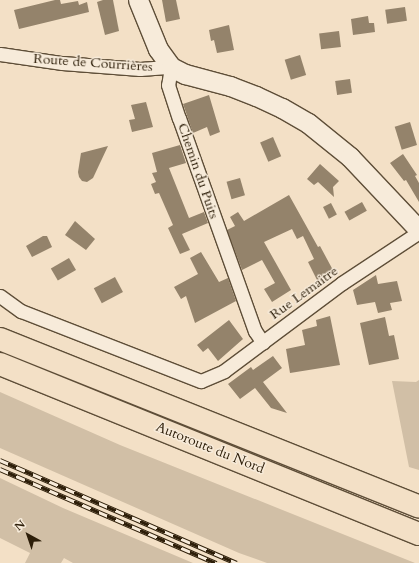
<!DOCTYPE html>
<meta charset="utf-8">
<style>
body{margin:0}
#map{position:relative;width:419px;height:563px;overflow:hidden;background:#f3e0c6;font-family:Cardo,serif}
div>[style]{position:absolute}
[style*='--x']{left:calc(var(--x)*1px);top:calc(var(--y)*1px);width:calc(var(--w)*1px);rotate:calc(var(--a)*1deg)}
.green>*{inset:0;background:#d1bfa6}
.building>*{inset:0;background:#94836b;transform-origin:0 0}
.roads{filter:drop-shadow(1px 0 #5e4e38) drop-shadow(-1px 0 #5e4e38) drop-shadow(0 1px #5e4e38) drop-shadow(0 -1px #5e4e38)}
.street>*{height:13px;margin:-6.5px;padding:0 6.5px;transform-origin:6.5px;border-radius:6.5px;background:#f7ebda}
.secondary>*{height:19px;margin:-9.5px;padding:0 9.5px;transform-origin:9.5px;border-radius:9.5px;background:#f7ebda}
.highway>*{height:22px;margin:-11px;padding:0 11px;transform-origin:11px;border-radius:11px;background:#f3e0c6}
.rail>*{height:4.5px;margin-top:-2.25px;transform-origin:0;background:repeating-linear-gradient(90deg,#f7ebda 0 9px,#2d1e09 0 18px);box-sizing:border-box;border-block:1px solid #2d1e09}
span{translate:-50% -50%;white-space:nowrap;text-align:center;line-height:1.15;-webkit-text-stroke:3px #f7ebda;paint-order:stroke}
.street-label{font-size:14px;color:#2d1e09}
.north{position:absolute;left:8px;top:515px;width:40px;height:40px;-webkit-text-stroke:3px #f7ebda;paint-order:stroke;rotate:320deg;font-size:11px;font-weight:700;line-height:16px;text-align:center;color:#2d1e09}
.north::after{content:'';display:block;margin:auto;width:14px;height:18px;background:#2d1e09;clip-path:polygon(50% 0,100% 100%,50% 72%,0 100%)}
</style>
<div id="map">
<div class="green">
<div style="clip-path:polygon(419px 380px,419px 470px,409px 467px,392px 381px,416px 382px)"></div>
<div style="clip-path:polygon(0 392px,120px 445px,415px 563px,267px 563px,239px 553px,0 448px)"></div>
<div style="clip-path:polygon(0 478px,63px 508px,193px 563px,73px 563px,64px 558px,61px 563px,25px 563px,30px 553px,0 538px)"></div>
</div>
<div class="building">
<div style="clip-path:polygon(55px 0,60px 0,61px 4px,78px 1px,79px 5px,87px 2px,89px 12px,19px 29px,14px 10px)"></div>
<div style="clip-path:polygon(103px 0,113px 0,119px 31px,105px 35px,97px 2px)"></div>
<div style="clip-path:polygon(162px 0,176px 0,180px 19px,166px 22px)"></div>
<div style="left:405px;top:7px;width:14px;height:20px;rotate:82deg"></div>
<div style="clip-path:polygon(368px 16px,369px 23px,374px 23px,375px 32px,353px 35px,351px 19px)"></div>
<div style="clip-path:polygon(229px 25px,234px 50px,217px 53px,214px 40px,211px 41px,209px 30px)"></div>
<div style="left:339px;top:31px;width:16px;height:20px;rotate:83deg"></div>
<div style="left:300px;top:55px;width:21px;height:16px;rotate:73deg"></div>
<div style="left:350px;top:79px;width:14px;height:15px;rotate:82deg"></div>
<div style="clip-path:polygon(209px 95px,220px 132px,210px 136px,207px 127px,193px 133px,183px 104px)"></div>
<div style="clip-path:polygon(146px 102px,153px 127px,132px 132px,129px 120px,135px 119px,131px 105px)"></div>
<div style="left:410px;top:122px;width:24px;height:16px;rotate:73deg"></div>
<div style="left:273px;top:137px;width:21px;height:14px;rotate:67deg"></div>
<div style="clip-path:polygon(180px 145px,186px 163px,169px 168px,189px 218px,204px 212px,208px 223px,182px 234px,190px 250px,180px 254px,168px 228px,173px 225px,159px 193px,155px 194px,151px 184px,156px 182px,152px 173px,157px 172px,152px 153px)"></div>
<div style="clip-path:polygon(108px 146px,93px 178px,87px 182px,82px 181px,79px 177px,78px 172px,81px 153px)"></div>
<div style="clip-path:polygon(403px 154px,417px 175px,415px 176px,419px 183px,419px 202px,406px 180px,404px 181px,390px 163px)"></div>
<div style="clip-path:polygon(320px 164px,339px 181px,333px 187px,334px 197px,318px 182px,314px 185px,307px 179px)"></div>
<div style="left:240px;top:178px;width:18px;height:14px;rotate:74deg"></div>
<div style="clip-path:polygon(289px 195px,318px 247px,320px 246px,334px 272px,318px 282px,308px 262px,314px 259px,303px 236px,297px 239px,292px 229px,264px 242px,291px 290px,272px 302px,264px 289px,275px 283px,262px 260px,242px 270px,227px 230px,235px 226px,230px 217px,238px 212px,244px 221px)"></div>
<div style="left:362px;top:202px;width:10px;height:20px;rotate:61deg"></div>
<div style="left:331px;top:203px;width:13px;height:9px;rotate:63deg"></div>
<div style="clip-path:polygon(75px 221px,95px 239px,86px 250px,65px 235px)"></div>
<div style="clip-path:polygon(43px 236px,47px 236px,52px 247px,32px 257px,26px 246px)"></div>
<div style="clip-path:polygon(201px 252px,219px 282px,228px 278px,236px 301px,195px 323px,186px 296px,181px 299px,174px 287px,198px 274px,190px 258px)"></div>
<div style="left:69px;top:258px;width:14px;height:21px;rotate:60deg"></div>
<div style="clip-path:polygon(376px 275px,378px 284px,397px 281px,402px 301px,390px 303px,392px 310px,378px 313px,375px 302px,357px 305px,353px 290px)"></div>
<div style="left:115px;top:277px;width:17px;height:24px;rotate:62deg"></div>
<div style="clip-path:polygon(330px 316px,340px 365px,290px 373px,286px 349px,305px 345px,302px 330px,317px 326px,316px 320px)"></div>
<div style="clip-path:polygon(385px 317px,389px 336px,394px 335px,399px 359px,369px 365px,360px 323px)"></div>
<div style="clip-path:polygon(229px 320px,243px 339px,218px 361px,208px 348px,203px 352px,197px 345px)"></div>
<div style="clip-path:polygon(273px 356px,282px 368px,263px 382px,287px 413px,271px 408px,255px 388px,240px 399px,228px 384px,251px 367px,253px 370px)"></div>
</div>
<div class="roads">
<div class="street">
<div style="--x:0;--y:54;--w:63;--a:8.3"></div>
<div style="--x:62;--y:63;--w:78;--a:4.4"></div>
<div style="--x:140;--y:69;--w:31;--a:-4"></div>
<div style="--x:171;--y:67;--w:18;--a:99"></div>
<div style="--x:168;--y:85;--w:35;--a:72"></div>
<div style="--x:179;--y:118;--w:226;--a:70.4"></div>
<div style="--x:255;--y:331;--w:14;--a:56"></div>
<div style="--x:0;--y:296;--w:26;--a:36"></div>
<div style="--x:21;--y:311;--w:193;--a:21.3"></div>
<div style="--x:201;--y:381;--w:25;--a:-23"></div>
<div style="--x:224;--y:371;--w:147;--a:-36.7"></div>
<div style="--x:342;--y:283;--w:92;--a:-33.5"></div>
</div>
<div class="secondary">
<div style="--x:138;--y:0;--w:53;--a:67.8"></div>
<div style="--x:158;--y:49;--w:22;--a:54"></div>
<div style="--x:171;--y:67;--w:16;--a:27"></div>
<div style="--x:185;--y:74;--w:47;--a:14.9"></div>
<div style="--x:230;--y:86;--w:28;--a:21"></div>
<div style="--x:256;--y:96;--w:29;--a:25"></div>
<div style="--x:282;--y:108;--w:30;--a:30"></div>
<div style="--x:308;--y:123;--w:54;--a:39"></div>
<div style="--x:350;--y:157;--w:100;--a:46.6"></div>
</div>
<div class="highway">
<div style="--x:0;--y:339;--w:451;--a:21.8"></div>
<div style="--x:0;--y:364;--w:452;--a:22.1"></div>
</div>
</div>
<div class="rail">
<div style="--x:0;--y:460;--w:258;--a:23.5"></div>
<div style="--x:0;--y:469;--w:236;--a:23.5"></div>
</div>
<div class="street-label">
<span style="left:93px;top:63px;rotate:4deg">Route de Courrières</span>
<span style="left:198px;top:171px;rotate:71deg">Chemin du Puits</span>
<span style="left:304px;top:293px;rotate:-36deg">Rue Lemaitre</span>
<span style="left:210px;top:448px;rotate:22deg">Autoroute du Nord</span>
</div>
<div class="north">N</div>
</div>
